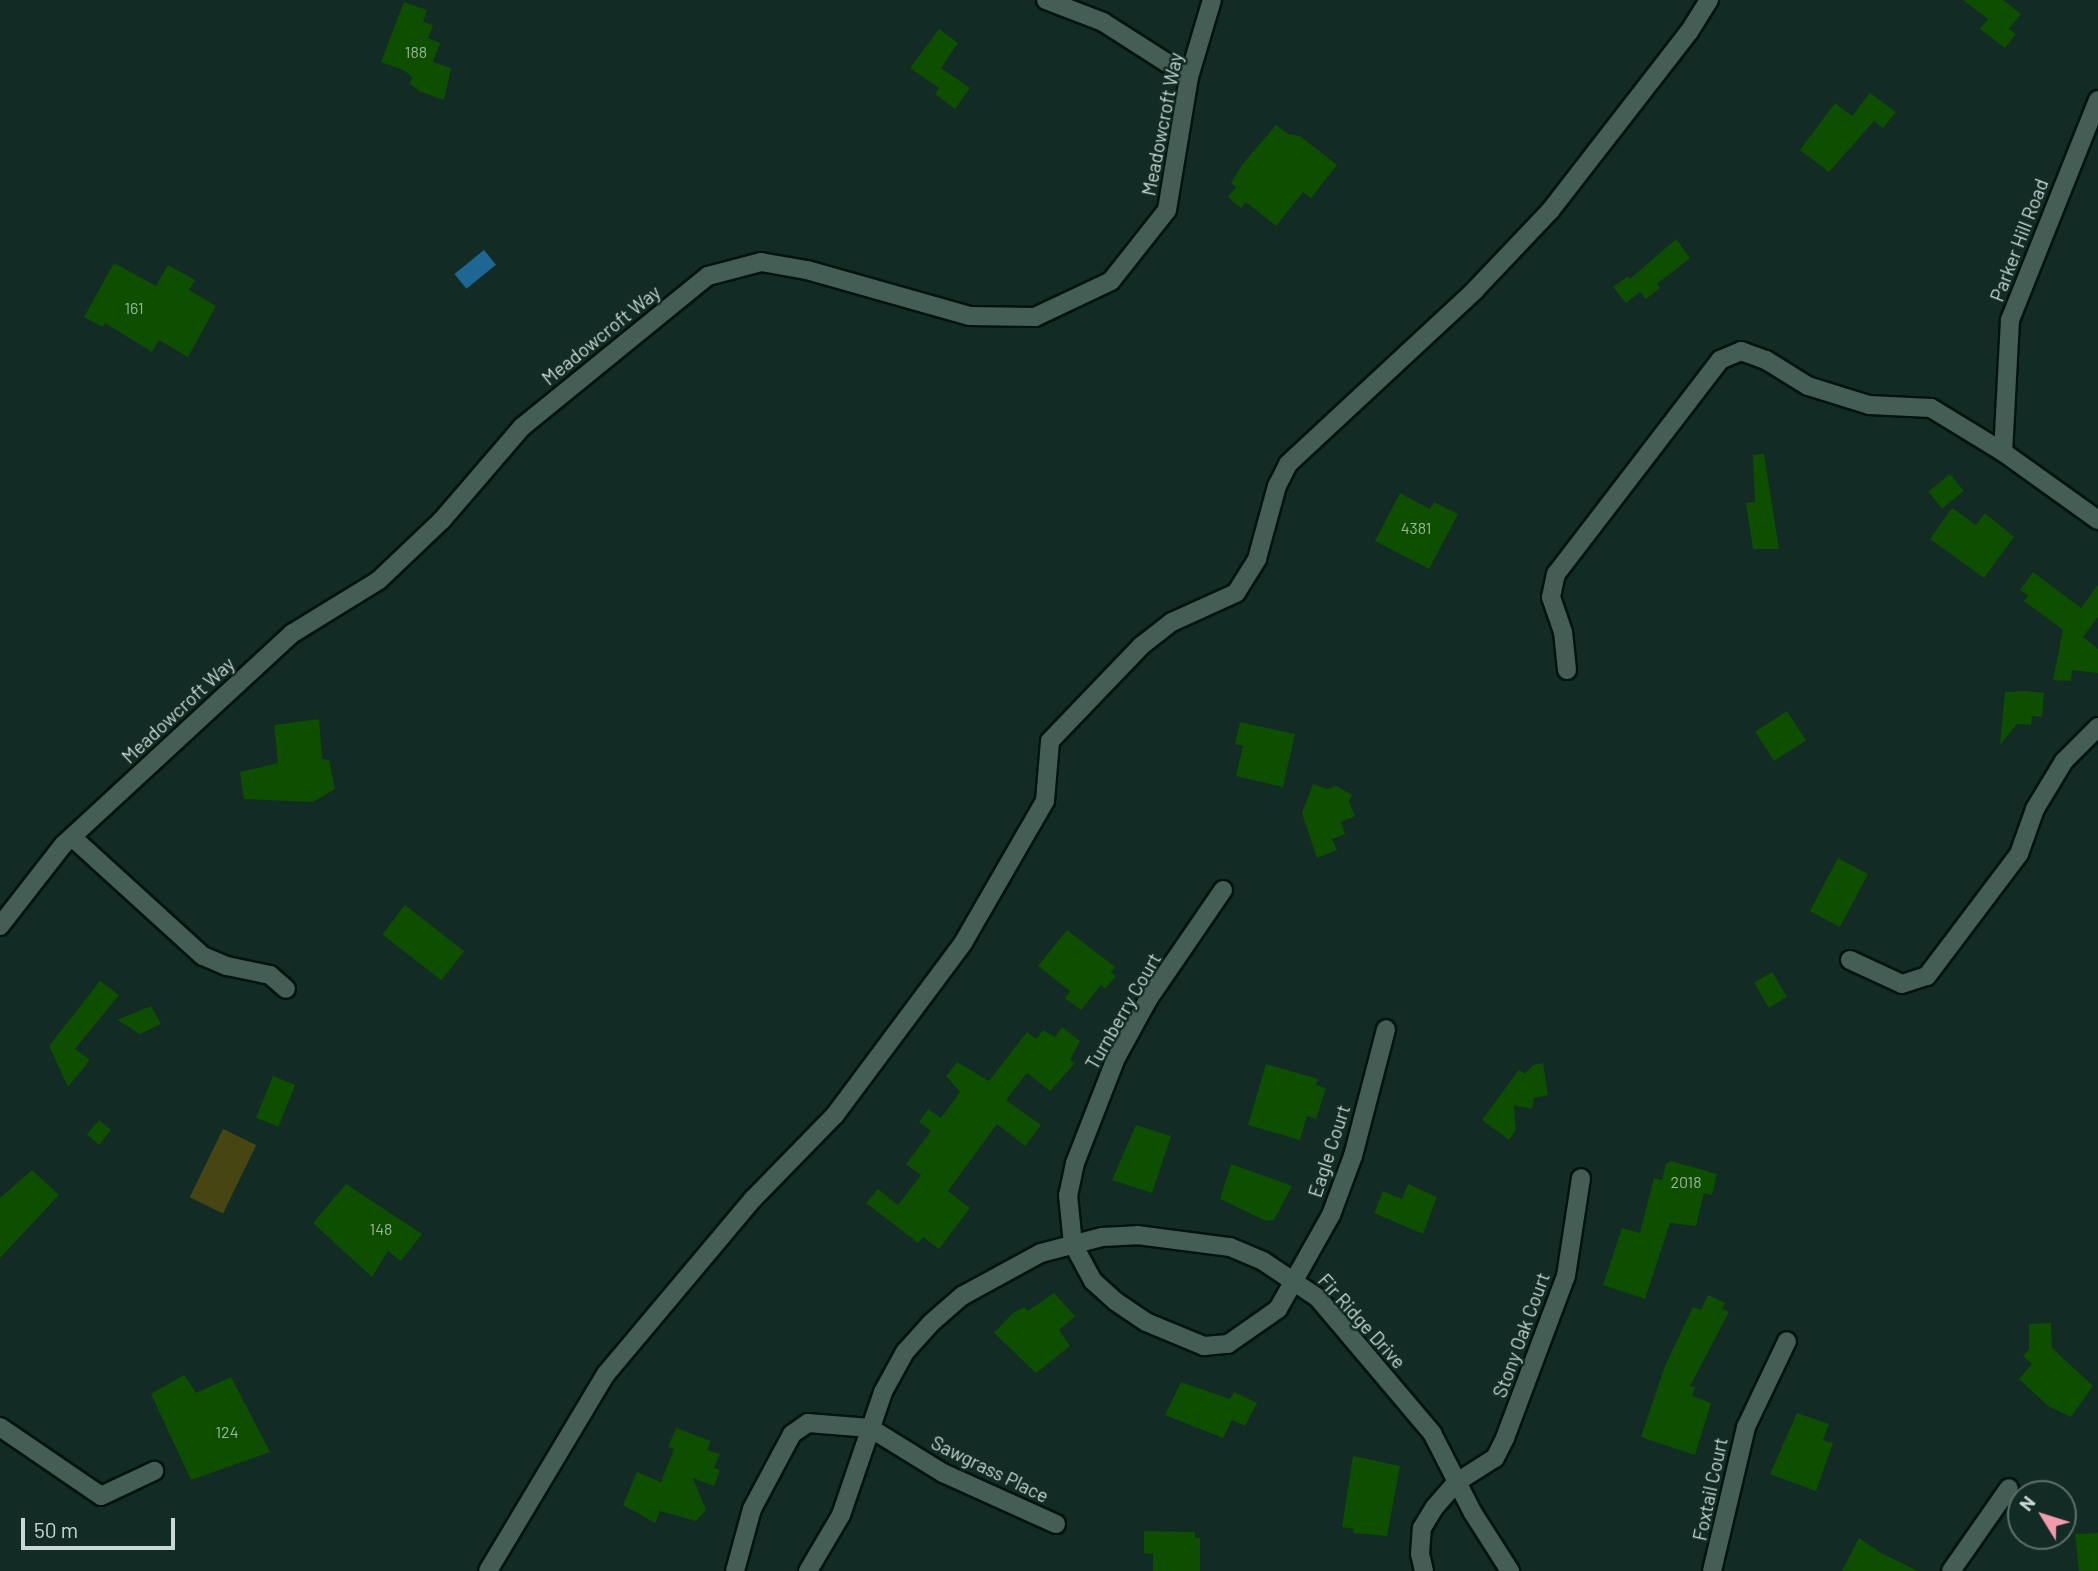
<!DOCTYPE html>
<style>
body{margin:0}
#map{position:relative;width:2098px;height:1571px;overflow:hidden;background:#122b24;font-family:Barlow,sans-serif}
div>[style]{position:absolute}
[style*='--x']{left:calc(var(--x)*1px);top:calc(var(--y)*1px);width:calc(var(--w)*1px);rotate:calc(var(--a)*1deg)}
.green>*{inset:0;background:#474512;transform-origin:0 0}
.water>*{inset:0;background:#1f6793;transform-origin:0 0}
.building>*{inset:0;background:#0e4e00;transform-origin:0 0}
.roads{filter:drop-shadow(2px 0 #00130d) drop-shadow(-2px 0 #00130d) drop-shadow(0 2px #00130d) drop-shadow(0 -2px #00130d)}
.minor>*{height:18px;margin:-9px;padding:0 9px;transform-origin:9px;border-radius:9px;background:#445d55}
span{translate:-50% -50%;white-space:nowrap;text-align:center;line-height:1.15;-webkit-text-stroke:5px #122b24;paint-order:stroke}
.number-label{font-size:16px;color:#9ab69e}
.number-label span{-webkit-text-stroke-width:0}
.street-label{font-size:19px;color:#c9d8d3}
.north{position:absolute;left:2007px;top:1480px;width:70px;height:70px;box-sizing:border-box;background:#122b24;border:2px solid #5b706a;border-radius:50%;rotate:308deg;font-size:19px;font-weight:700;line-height:28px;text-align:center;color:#c9d8d3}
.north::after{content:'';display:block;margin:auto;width:24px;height:32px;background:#f39aab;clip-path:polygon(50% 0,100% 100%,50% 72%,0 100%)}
.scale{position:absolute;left:21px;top:1518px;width:154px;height:32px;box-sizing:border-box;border:4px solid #c9d8d3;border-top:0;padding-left:9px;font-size:21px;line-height:24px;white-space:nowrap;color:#c9d8d3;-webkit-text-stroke:5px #122b24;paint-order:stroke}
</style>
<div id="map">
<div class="green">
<div style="left:223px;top:1129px;width:37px;height:76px;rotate:26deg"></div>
</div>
<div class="water">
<div style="left:484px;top:250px;width:19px;height:38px;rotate:51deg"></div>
</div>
<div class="building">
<div style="clip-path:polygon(1963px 0,2003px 0,2021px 14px,2009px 29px,2016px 34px,2005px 48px,1980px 29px,1988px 19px)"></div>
<div style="clip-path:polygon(404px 2px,427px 10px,423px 22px,433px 25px,428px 38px,440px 43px,433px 62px,451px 68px,444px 100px,419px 91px,410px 84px,412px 77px,405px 71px,381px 62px)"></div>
<div style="clip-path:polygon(939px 29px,958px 43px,941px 68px,970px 88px,955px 109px,935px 94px,939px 88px,910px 68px)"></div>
<div style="clip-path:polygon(1870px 93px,1896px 112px,1883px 128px,1874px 121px,1829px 172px,1800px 150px,1835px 103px,1852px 116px)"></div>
<div style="clip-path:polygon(1276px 125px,1288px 134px,1300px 136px,1337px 165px,1311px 198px,1303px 192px,1276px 226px,1246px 202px,1241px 208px,1228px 197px,1236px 187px,1231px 183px,1241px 166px)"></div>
<div style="clip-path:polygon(1676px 239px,1690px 258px,1657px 284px,1660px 288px,1646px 299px,1640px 292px,1626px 303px,1613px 287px,1628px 276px,1630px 279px)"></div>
<div style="clip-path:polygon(114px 263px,156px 286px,168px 265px,195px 280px,189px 290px,216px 306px,188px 357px,159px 340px,152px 352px,105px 323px,103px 327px,84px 317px)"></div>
<div style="clip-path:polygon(1764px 454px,1779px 549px,1753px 549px,1746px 503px,1755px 502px,1753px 455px)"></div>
<div style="left:1950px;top:474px;width:22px;height:28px;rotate:51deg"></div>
<div style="clip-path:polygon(1400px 493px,1430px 509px,1434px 502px,1458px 514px,1429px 569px,1375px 541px)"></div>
<div style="clip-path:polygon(1952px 508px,1976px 525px,1985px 513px,2014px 537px,1984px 578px,1930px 539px)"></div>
<div style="clip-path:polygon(2033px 572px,2081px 608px,2098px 585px,2098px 617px,2083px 637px,2098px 649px,2098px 673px,2072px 670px,2071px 681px,2053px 680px,2063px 630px,2024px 601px,2028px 596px,2020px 590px)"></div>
<div style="clip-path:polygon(2026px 691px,2044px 693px,2042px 717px,2032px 716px,2031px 725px,2017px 724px,2000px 745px,2005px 692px)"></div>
<div style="left:1787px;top:711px;width:35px;height:38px;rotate:57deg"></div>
<div style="clip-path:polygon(319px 719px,322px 759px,329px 760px,335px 789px,313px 802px,244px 799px,240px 772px,278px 763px,274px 725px)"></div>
<div style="clip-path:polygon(1240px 722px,1295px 734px,1283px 787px,1236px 776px,1243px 746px,1235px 744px)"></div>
<div style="clip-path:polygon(1313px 784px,1327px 789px,1336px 786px,1352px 795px,1349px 801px,1355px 816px,1341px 822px,1345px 834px,1332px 839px,1337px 850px,1317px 858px,1302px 813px)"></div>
<div style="left:1838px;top:858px;width:34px;height:60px;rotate:28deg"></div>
<div style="left:405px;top:905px;width:75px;height:37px;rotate:38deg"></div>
<div style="clip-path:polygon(1067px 930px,1115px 967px,1111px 972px,1116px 976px,1105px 989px,1101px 985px,1081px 1010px,1065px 998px,1070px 991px,1038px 966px)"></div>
<div style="left:1772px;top:972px;width:29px;height:21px;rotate:59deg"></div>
<div style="clip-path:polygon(100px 981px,119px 995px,75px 1049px,90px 1060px,68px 1087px,49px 1046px)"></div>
<div style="clip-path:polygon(151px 1006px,161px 1024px,140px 1034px,117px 1020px)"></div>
<div style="clip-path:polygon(1062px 1027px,1080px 1041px,1070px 1060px,1075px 1063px,1050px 1091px,1027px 1073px,1006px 1100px,1041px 1125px,1025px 1146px,997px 1124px,948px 1191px,970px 1208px,939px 1249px,923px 1237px,918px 1243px,866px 1203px,878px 1189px,898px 1205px,921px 1175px,906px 1164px,931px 1131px,919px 1122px,928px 1109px,941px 1118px,960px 1092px,946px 1076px,957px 1062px,989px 1081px,1027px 1032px,1036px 1039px,1043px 1030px,1055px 1037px)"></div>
<div style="clip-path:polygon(1543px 1063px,1548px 1095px,1534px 1098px,1532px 1109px,1514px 1105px,1516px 1130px,1509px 1140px,1482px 1120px,1519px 1070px,1525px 1074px,1533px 1065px)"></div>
<div style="clip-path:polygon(1266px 1064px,1318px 1079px,1316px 1085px,1326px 1088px,1316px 1119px,1307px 1116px,1300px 1140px,1248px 1125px)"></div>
<div style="left:273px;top:1076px;width:24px;height:45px;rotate:22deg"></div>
<div style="left:99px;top:1120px;width:16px;height:19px;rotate:40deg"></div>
<div style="clip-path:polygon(1136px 1125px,1171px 1136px,1152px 1193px,1112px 1180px)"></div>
<div style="clip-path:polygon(1671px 1161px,1717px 1174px,1712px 1195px,1704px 1193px,1696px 1226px,1670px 1223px,1645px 1299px,1603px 1285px,1622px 1228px,1640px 1233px,1654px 1178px,1662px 1180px,1666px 1164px)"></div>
<div style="clip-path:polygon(1231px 1164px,1292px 1186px,1274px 1220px,1266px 1221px,1220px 1199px)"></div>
<div style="clip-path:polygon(32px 1170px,59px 1195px,0 1258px,0 1198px)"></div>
<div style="clip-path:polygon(346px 1184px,422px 1234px,401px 1261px,388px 1251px,372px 1277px,313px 1223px)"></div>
<div style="clip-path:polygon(1408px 1184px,1437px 1197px,1423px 1234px,1374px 1213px,1383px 1191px,1402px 1199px)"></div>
<div style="clip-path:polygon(1054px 1293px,1075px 1316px,1059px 1330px,1070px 1346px,1036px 1373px,994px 1333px,1014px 1312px,1025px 1307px,1028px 1311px)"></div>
<div style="clip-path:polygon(1708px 1295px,1725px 1303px,1722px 1309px,1729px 1312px,1690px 1386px,1695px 1387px,1692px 1396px,1711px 1403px,1695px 1455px,1641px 1437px,1665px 1366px,1693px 1307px,1701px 1310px)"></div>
<div style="clip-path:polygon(2051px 1323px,2052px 1348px,2093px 1386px,2071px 1417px,2048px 1406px,2019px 1379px,2032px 1364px,2023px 1356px,2029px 1349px,2029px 1324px)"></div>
<div style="clip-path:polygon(184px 1375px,196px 1393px,231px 1377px,270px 1452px,191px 1480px,151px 1394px)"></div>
<div style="clip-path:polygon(1181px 1382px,1230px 1399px,1234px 1392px,1257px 1403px,1245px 1426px,1232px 1420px,1223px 1438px,1165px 1415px)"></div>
<div style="clip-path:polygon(1797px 1413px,1829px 1424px,1823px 1440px,1833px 1443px,1816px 1491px,1770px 1474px)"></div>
<div style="clip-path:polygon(676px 1428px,711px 1441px,707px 1450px,720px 1454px,714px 1468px,720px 1470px,714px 1486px,693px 1478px,706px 1510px,696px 1521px,660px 1511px,655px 1523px,623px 1505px,637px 1472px,661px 1482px,674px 1449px,668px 1447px)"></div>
<div style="clip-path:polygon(1353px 1456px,1400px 1466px,1387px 1536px,1353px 1533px,1354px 1529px,1342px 1527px)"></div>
<div style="clip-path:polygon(1144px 1531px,1195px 1532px,1195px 1538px,1200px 1538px,1200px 1571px,1153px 1571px,1153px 1554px,1144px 1553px)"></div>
<div style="clip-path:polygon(2098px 1533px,2098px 1571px,2079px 1571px,2075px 1534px)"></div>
<div style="clip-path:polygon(1859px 1538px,1881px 1553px,1918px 1571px,1842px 1571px)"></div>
</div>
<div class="roads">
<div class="minor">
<div style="--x:1046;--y:0;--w:61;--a:21.1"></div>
<div style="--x:1103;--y:22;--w:102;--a:32.6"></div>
<div style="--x:2098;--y:100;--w:237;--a:111.8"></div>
<div style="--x:2010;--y:320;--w:132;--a:93"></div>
<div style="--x:2003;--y:452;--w:117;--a:35.6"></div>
<div style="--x:1567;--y:670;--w:38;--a:-96"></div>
<div style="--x:1563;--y:632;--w:37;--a:-109"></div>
<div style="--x:1551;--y:597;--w:24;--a:-78"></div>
<div style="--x:1556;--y:574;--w:270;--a:-52.5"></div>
<div style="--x:1720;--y:360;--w:23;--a:-23"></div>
<div style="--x:1741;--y:351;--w:27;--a:20"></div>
<div style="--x:1766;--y:360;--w:49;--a:31.8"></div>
<div style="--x:1808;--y:386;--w:64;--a:17.3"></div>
<div style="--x:1869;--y:405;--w:62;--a:2.8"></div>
<div style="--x:1931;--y:408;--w:84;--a:31.4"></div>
<div style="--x:72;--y:837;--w:177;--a:42.3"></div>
<div style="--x:203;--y:956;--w:26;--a:23"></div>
<div style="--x:227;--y:966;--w:44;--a:11.8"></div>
<div style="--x:270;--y:975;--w:21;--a:41"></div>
<div style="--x:1223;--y:890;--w:131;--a:124.4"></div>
<div style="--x:1149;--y:998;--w:68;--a:118.8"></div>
<div style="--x:1116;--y:1058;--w:113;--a:111.3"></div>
<div style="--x:1075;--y:1163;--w:33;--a:102"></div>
<div style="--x:1068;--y:1195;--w:49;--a:84.2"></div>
<div style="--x:1073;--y:1244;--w:42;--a:61.6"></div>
<div style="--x:1093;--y:1281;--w:30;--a:42"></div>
<div style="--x:1115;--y:1301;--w:37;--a:34"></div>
<div style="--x:1146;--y:1322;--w:63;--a:22.5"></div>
<div style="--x:1204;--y:1346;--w:24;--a:-5"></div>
<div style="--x:1228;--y:1344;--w:61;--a:-35"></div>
<div style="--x:1278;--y:1309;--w:108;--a:-60.6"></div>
<div style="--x:1331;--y:1215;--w:63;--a:-69.6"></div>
<div style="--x:1353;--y:1156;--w:131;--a:-75.4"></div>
<div style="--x:0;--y:926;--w:103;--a:-52.1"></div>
<div style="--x:63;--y:845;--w:313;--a:-42.7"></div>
<div style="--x:293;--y:633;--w:101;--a:-31.6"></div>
<div style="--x:379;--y:580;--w:87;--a:-43.6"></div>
<div style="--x:442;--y:520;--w:123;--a:-49.3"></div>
<div style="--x:522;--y:427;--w:240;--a:-39.1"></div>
<div style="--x:708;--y:276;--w:55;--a:-14.8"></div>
<div style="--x:761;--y:262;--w:47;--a:9.9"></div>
<div style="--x:807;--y:270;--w:169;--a:15.8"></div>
<div style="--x:970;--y:316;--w:65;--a:0.9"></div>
<div style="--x:1035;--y:317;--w:84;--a:-25.3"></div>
<div style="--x:1111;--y:281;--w:90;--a:-51.7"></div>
<div style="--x:1167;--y:210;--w:135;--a:-80.6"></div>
<div style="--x:1189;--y:77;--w:80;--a:-73.4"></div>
<div style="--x:1850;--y:960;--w:57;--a:24.8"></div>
<div style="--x:1902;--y:984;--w:26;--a:-18"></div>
<div style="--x:1927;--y:976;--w:153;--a:-53"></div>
<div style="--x:2019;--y:854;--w:48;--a:-70.4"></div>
<div style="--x:2035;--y:809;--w:56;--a:-58.9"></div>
<div style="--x:2064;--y:761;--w:48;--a:-45"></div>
<div style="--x:0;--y:1427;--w:122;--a:34.3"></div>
<div style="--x:101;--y:1496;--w:59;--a:-25.3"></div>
<div style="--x:488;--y:1571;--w:230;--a:-59.1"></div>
<div style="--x:606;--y:1374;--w:229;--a:-50"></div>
<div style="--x:753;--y:1199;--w:117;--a:-45.7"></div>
<div style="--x:835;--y:1115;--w:214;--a:-53.3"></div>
<div style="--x:963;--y:943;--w:164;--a:-60"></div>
<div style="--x:1045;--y:801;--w:60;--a:-85.2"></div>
<div style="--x:1050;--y:741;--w:132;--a:-46.2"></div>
<div style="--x:1141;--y:646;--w:39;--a:-38"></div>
<div style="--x:1172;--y:622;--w:70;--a:-24.4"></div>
<div style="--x:1236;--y:593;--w:40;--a:-58"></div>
<div style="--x:1257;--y:559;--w:76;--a:-74.7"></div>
<div style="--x:1277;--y:486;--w:25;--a:-63"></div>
<div style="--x:1288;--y:464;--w:255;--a:-42.9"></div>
<div style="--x:1475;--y:290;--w:109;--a:-46.5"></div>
<div style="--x:1550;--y:211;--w:227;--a:-52.2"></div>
<div style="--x:1689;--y:32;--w:38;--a:-58"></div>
<div style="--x:735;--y:1571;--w:64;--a:-74.7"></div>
<div style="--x:752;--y:1509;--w:85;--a:-61.9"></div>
<div style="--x:792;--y:1434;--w:19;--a:-35"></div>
<div style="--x:808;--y:1423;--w:62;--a:4.6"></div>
<div style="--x:870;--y:1428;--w:86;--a:31.7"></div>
<div style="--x:943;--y:1473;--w:124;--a:24.3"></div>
<div style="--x:808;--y:1571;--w:65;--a:-59.5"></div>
<div style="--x:841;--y:1515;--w:130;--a:-71.1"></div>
<div style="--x:883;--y:1392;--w:46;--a:-61.2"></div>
<div style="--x:905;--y:1352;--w:39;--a:-48"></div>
<div style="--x:931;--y:1323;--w:41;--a:-41.1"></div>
<div style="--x:962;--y:1296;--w:90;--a:-28.6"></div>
<div style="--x:1041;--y:1253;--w:63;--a:-14.7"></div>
<div style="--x:1102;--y:1237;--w:35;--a:-3"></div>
<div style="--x:1137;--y:1235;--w:94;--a:7.4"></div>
<div style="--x:1230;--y:1247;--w:36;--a:23"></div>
<div style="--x:1263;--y:1261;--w:66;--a:33.9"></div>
<div style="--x:1318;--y:1298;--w:177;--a:49.8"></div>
<div style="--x:1432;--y:1433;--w:90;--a:62.9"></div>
<div style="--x:1473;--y:1513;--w:69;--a:57.5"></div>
<div style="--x:1424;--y:1571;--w:17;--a:-103"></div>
<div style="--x:1420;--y:1554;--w:26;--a:-86"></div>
<div style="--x:1422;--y:1528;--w:23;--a:-59"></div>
<div style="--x:1434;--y:1508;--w:35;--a:-49"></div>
<div style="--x:1457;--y:1482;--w:45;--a:-32.3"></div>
<div style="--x:1495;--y:1458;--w:22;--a:-63"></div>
<div style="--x:1505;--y:1438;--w:173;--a:-69.4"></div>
<div style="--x:1566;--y:1276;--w:99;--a:-81.3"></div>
<div style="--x:1712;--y:1571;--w:148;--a:-76.7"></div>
<div style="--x:1746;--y:1427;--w:95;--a:-64.5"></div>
<div style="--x:1951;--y:1571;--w:101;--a:-55.1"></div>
</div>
</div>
<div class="number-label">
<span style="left:416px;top:52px">188</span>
<span style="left:134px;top:308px">161</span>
<span style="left:1416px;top:528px">4381</span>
<span style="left:1686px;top:1182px">2018</span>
<span style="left:381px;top:1229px">148</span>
<span style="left:227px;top:1432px">124</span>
</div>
<div class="street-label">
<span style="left:1162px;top:124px;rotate:-79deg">Meadowcroft Way</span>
<span style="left:2019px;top:240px;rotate:-69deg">Parker Hill Road</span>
<span style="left:601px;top:335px;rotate:-39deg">Meadowcroft Way</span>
<span style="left:178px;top:710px;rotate:-43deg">Meadowcroft Way</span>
<span style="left:1123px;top:1011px;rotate:-60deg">Turnberry Court</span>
<span style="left:1329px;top:1151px;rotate:-72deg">Eagle Court</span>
<span style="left:1362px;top:1321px;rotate:48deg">Fir Ridge Drive</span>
<span style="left:1521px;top:1335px;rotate:-70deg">Stony Oak Court</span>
<span style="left:990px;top:1469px;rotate:26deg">Sawgrass Place</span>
<span style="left:1710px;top:1489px;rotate:-78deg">Foxtail Court</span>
</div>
<div class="north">N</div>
<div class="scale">50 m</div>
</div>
